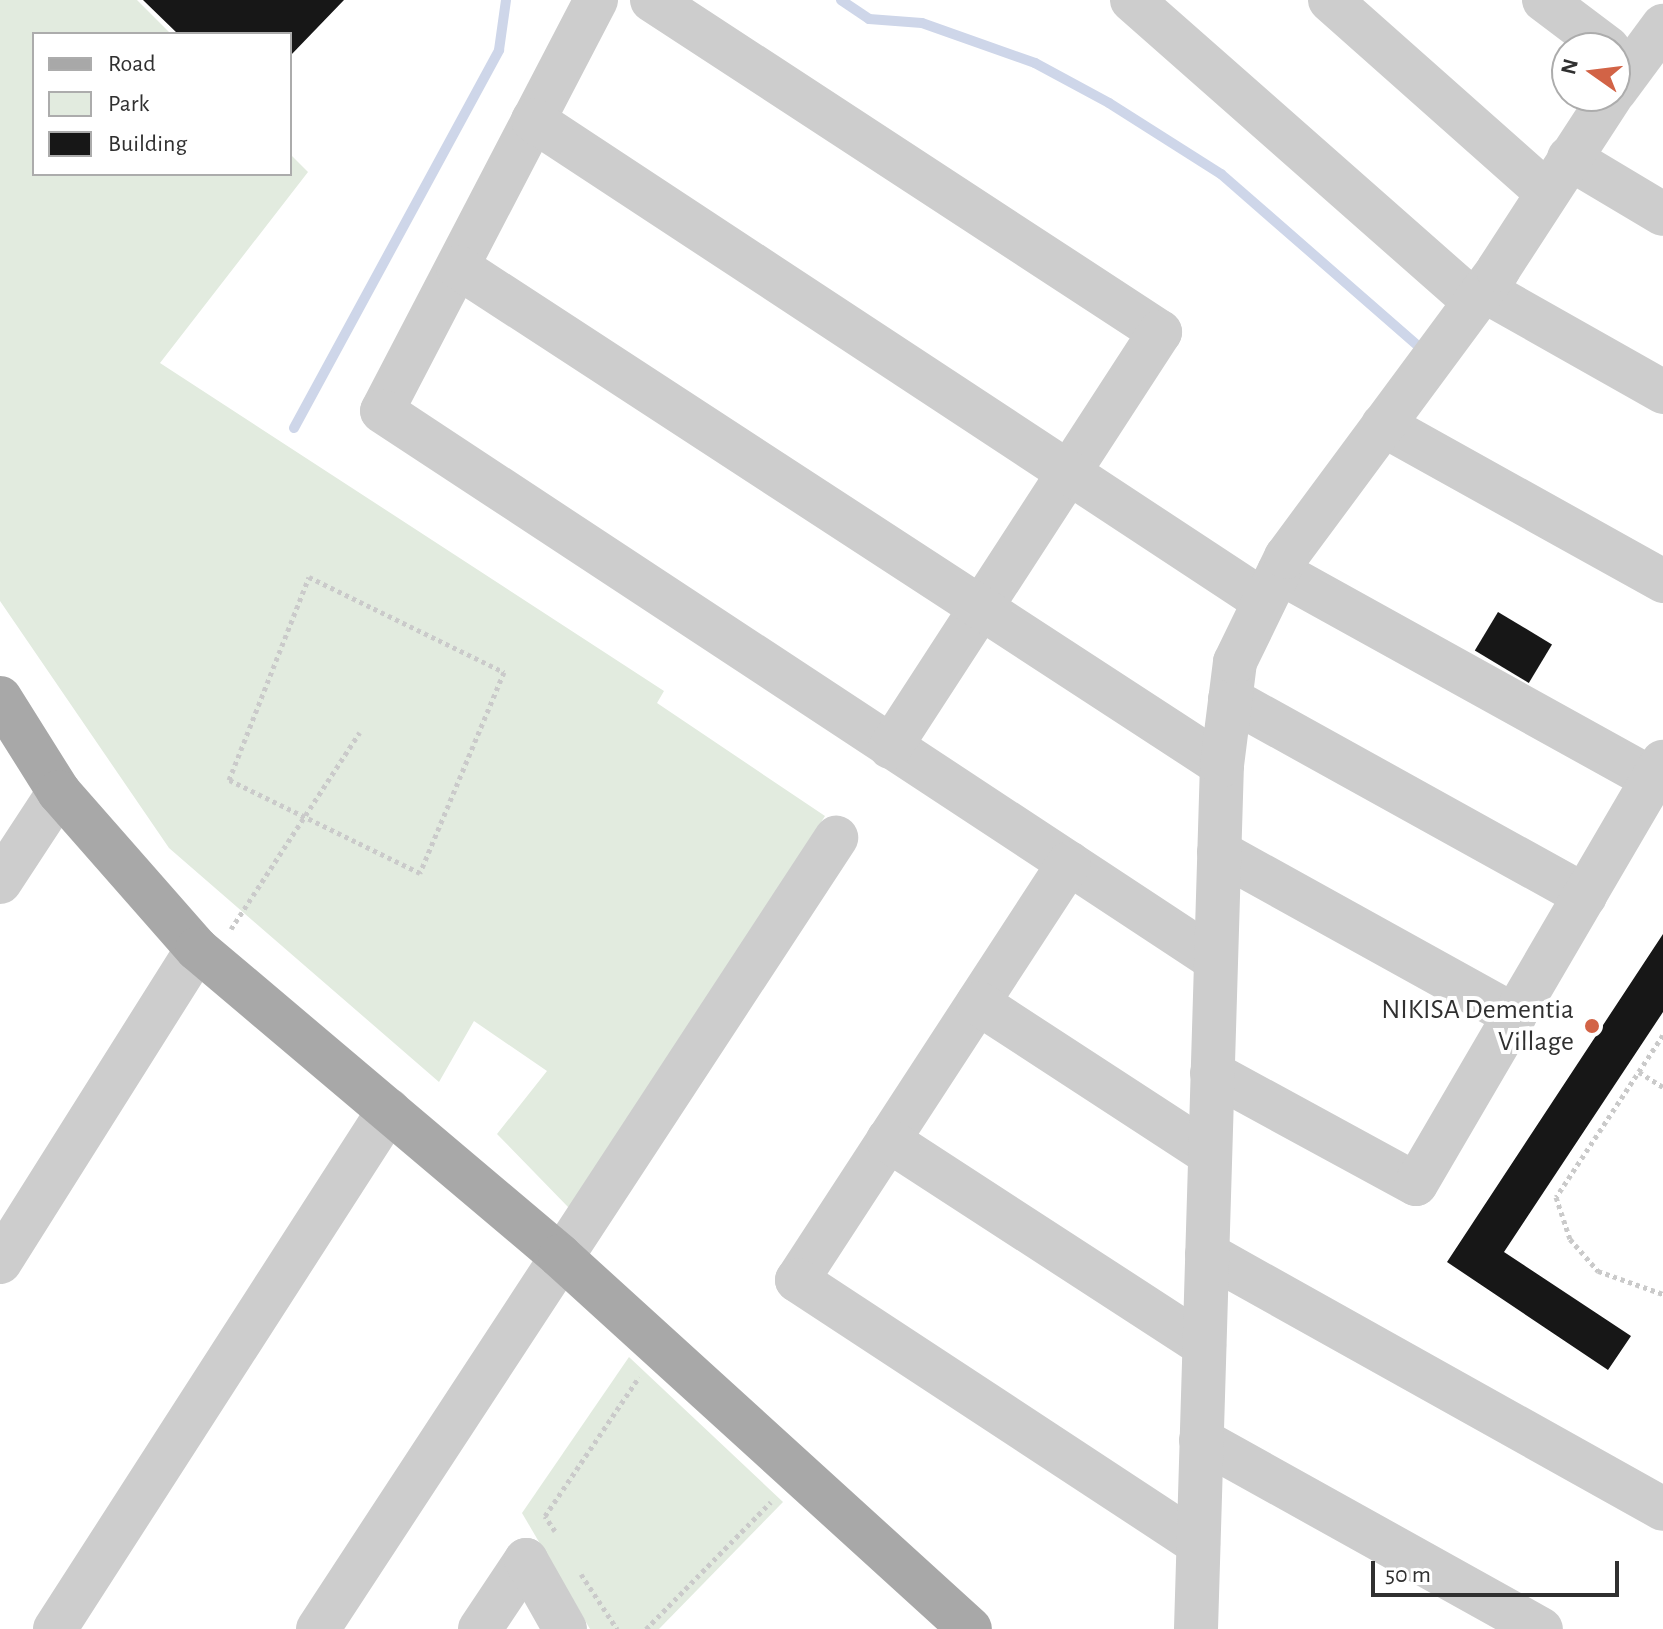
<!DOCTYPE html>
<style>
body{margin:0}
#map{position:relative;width:1663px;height:1629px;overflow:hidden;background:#fff;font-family:"Alegreya Sans",sans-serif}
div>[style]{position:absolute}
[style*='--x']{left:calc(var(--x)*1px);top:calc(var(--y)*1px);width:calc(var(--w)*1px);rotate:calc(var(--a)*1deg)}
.green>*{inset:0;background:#e2ebdf}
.stream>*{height:10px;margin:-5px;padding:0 5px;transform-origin:5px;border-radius:5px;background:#ced6e9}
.building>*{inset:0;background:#171717;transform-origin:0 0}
.path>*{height:5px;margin-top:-2.5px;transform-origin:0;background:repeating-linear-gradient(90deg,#cacaca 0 4px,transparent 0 8px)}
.minor>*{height:44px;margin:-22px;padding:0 22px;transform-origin:22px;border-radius:22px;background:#cdcdcd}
.major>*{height:44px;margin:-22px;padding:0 22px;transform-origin:22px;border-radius:22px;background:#a8a8a8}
.dots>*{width:22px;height:22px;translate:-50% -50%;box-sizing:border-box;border:4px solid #fff;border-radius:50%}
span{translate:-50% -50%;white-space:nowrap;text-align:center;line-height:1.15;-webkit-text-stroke:8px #fff;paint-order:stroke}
.poi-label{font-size:28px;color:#303030}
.right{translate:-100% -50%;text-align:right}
.legend{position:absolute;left:32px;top:32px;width:260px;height:144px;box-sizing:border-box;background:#fff;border:2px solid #acacac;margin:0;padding:10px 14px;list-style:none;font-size:24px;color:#303030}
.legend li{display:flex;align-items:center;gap:16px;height:40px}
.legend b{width:40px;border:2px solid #acacac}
.north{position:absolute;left:1551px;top:32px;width:80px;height:80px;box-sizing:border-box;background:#fff;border:2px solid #acacac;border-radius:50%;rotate:284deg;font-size:22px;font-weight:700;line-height:32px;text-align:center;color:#303030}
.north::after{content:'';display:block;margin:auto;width:28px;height:36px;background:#d26346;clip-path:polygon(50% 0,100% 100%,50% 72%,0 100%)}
.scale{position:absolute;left:1371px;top:1561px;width:248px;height:36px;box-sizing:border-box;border:4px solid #303030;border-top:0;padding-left:10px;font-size:24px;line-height:28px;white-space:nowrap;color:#303030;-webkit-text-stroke:6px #fff;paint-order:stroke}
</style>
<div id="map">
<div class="green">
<div style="clip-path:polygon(0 0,137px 0,171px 34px,34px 34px,34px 174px,290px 174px,290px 154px,308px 172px,160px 363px,664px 691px,657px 703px,825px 816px,569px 1208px,497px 1134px,547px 1071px,474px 1021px,439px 1082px,169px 848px,0 601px)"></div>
<div style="clip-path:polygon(629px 1357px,783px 1502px,659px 1629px,590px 1629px,522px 1513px)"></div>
</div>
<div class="stream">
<div style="--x:841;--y:0;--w:34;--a:34"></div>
<div style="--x:869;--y:19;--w:53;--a:4.3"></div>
<div style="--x:922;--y:23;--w:120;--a:19.5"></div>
<div style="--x:1035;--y:63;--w:84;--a:28.4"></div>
<div style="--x:1109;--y:103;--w:133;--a:32.4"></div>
<div style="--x:1221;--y:174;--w:262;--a:41.1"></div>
<div style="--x:294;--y:428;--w:430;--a:-61.5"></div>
<div style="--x:499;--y:50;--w:50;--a:-82"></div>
</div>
<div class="building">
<div style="clip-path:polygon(143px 0,344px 0,290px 56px,290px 34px,178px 34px)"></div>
<div style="left:1498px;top:612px;width:63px;height:45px;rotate:31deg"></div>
<div style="clip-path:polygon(1663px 934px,1663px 1012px,1504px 1252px,1631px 1336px,1608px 1370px,1447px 1262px)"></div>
</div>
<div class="path">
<div style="--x:309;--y:577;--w:217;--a:26"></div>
<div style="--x:504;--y:672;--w:218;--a:112.7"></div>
<div style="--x:420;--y:873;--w:212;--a:-154"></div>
<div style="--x:229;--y:780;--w:218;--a:-68.5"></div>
<div style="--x:231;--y:929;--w:235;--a:-56.8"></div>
<div style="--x:1663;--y:1035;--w:194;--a:123.4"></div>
<div style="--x:1556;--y:1197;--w:44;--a:71.6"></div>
<div style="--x:1570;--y:1239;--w:43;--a:48.8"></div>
<div style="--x:1598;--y:1271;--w:69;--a:19.5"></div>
<div style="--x:1639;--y:1072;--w:28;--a:32"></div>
<div style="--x:555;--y:1531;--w:18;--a:-124"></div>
<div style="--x:545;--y:1516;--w:168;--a:-55.9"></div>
<div style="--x:581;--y:1574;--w:66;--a:56.8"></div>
<div style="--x:646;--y:1629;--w:178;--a:-45.5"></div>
</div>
<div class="minor">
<div style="--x:596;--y:0;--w:463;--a:117.5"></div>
<div style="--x:382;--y:411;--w:998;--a:33.36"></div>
<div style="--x:652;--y:0;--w:607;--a:33.17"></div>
<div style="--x:1160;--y:332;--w:495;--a:123"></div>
<div style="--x:1132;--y:0;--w:456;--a:41.4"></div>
<div style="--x:1330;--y:0;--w:290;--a:41.6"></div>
<div style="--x:1544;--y:0;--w:80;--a:36.9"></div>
<div style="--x:1615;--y:91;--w:81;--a:-53.6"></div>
<div style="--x:533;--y:120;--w:875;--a:33.35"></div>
<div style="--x:1569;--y:158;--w:109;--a:30.8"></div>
<div style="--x:458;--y:267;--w:912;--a:33.1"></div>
<div style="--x:1483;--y:290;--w:207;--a:29.5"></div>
<div style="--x:1383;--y:425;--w:321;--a:29.1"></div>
<div style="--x:1279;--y:572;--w:427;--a:29"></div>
<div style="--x:1230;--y:699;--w:406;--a:29"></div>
<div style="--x:1219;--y:852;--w:338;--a:29"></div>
<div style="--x:1069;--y:863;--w:498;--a:123.1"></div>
<div style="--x:797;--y:1280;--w:480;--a:33.3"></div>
<div style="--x:0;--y:882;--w:108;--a:-56.8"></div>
<div style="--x:978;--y:1003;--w:277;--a:33.1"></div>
<div style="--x:1212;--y:1073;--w:232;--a:28.6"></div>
<div style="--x:1416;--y:1184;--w:489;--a:-59.7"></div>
<div style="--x:888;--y:1140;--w:377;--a:33"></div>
<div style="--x:1207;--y:1254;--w:522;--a:29.21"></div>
<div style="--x:0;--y:1262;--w:370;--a:-57.8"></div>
<div style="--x:1201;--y:1440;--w:389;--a:29.1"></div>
<div style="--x:55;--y:1629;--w:617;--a:-57.24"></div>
<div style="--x:318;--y:1629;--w:946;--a:-56.78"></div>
<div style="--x:480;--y:1629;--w:83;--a:-56.3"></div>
<div style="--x:526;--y:1560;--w:79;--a:60.5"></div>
<div style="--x:1196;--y:1629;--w:864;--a:-88.28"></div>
<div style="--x:1222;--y:765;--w:104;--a:-82.8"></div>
<div style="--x:1235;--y:662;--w:117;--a:-64.1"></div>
<div style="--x:1286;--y:557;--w:357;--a:-53.5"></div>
<div style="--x:1498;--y:270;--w:207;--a:-57"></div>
</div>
<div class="major">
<div style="--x:0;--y:698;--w:111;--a:57.9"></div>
<div style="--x:59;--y:792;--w:209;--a:48.7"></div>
<div style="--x:197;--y:949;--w:475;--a:40.2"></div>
<div style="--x:560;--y:1256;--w:554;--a:42.29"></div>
</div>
<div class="dots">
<div style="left:1592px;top:1026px;background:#d26346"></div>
</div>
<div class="poi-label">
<span class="right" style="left:1574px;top:1026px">NIKISA Dementia<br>Village</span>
</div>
<ul class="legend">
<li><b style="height:10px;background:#a8a8a8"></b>Road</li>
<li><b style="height:22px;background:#e2ebdf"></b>Park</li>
<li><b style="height:22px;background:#171717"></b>Building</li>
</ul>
<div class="north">N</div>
<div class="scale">50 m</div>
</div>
